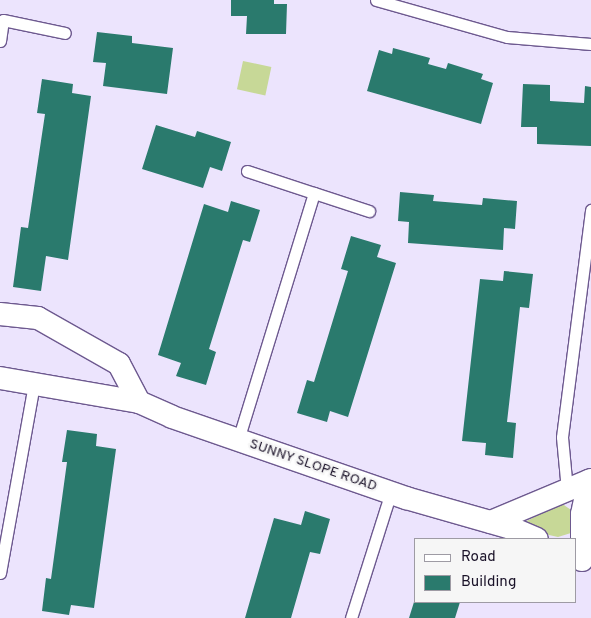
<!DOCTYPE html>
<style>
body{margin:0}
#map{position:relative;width:591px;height:618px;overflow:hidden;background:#ece4fd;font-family:Overpass,sans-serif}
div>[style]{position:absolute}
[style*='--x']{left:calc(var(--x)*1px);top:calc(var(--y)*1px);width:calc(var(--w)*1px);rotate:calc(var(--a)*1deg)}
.green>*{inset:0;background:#c7d897;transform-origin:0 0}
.building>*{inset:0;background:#2a7a6d}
.roads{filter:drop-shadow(1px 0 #6d598f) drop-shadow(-1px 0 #6d598f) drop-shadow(0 1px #6d598f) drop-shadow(0 -1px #6d598f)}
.service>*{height:11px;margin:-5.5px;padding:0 5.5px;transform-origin:5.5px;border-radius:5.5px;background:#fff}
.minor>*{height:22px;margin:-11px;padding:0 11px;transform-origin:11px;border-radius:11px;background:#fff}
span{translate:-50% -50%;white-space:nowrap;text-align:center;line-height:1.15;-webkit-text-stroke:4.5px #f6f6f6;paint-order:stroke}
.street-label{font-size:14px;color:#1a1228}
.legend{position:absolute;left:414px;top:538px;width:162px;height:65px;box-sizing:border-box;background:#f6f6f6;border:1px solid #9e9ba4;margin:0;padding:6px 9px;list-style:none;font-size:15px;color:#1a1228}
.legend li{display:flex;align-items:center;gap:10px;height:25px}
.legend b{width:25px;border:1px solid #9e9ba4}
</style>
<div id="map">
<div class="green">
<div style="left:243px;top:61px;width:29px;height:29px;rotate:12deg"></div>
<div style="clip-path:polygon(561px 503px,574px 512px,571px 533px,558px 537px,522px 529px,521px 524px)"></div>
</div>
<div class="building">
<div style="clip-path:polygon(231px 0,274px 0,274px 4px,287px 4px,286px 34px,246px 34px,247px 16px,231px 16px)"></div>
<div style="clip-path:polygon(97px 32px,132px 36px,132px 43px,173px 48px,167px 94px,103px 86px,106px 63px,93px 62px)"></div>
<div style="clip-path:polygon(393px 48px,430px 58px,428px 64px,446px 69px,448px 63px,483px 74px,481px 79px,493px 83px,481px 124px,367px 91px,379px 50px,392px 54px)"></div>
<div style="clip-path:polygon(42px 79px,73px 84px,72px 93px,91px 96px,68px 260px,46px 256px,41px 291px,13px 287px,21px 227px,28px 228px,45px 114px,37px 113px)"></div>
<div style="clip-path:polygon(523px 84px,550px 85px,550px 101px,584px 103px,585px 86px,591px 87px,591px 146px,537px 144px,537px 127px,521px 127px)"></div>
<div style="clip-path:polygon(156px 125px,195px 137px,197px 131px,231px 142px,222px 171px,210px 167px,203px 188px,142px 169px)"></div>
<div style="clip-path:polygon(400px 192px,434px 195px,433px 201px,482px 205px,483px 198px,517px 201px,515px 229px,504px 228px,503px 250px,408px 243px,409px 222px,398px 221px)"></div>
<div style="clip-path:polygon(231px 201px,260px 210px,250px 242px,243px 240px,209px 349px,216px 352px,206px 385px,176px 376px,181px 363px,158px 355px,204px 204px,228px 212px)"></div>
<div style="clip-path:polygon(351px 236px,381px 245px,377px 257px,396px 263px,348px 417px,330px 411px,327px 422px,297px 413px,307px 380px,314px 382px,348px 271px,341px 269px)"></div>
<div style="clip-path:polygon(504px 271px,533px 274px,529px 308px,520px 307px,507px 422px,516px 423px,513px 458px,485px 455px,486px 443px,462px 441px,480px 279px,503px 281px)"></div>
<div style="clip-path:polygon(67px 430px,97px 434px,96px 446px,116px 449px,94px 608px,71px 605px,69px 615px,42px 611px,46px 578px,51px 579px,67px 462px,62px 462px)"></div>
<div style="clip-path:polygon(305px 511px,330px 519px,320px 554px,310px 552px,291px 618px,245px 618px,274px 518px,301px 525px)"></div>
<div style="clip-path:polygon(414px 602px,460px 602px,455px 618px,409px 618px)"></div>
</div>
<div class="roads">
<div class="service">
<div style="--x:376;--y:0;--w:136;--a:15.8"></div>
<div style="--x:507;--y:37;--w:84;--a:4.8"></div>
<div style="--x:0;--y:41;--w:21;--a:-82"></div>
<div style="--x:3;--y:20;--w:63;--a:11.8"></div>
<div style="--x:247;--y:171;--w:71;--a:18.2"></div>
<div style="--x:238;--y:440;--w:258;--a:-72.9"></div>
<div style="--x:314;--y:193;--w:58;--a:18.1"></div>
<div style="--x:567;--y:490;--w:53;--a:-95.4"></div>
<div style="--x:562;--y:437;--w:229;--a:-82.7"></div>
<div style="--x:0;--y:573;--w:192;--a:-79.8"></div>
<div style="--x:351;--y:618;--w:132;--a:-72.4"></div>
</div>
<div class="minor">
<div style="--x:0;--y:314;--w:38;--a:6"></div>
<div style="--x:38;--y:318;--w:93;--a:29.6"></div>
<div style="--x:119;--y:364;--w:43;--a:62.2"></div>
<div style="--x:0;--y:378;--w:141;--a:9.8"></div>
<div style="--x:139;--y:402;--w:36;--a:24"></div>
<div style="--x:172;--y:417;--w:248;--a:19.1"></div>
<div style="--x:406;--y:498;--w:109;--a:15.9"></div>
<div style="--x:511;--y:528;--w:28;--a:23"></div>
<div style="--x:491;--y:522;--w:108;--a:-22.8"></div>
<div style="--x:582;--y:560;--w:46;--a:-90"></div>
<div style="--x:582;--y:514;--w:34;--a:-78"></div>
</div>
</div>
<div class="street-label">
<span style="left:313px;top:466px;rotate:19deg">SUNNY SLOPE ROAD</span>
</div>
<ul class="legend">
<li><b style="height:6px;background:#fff"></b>Road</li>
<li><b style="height:14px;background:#2a7a6d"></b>Building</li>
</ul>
</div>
